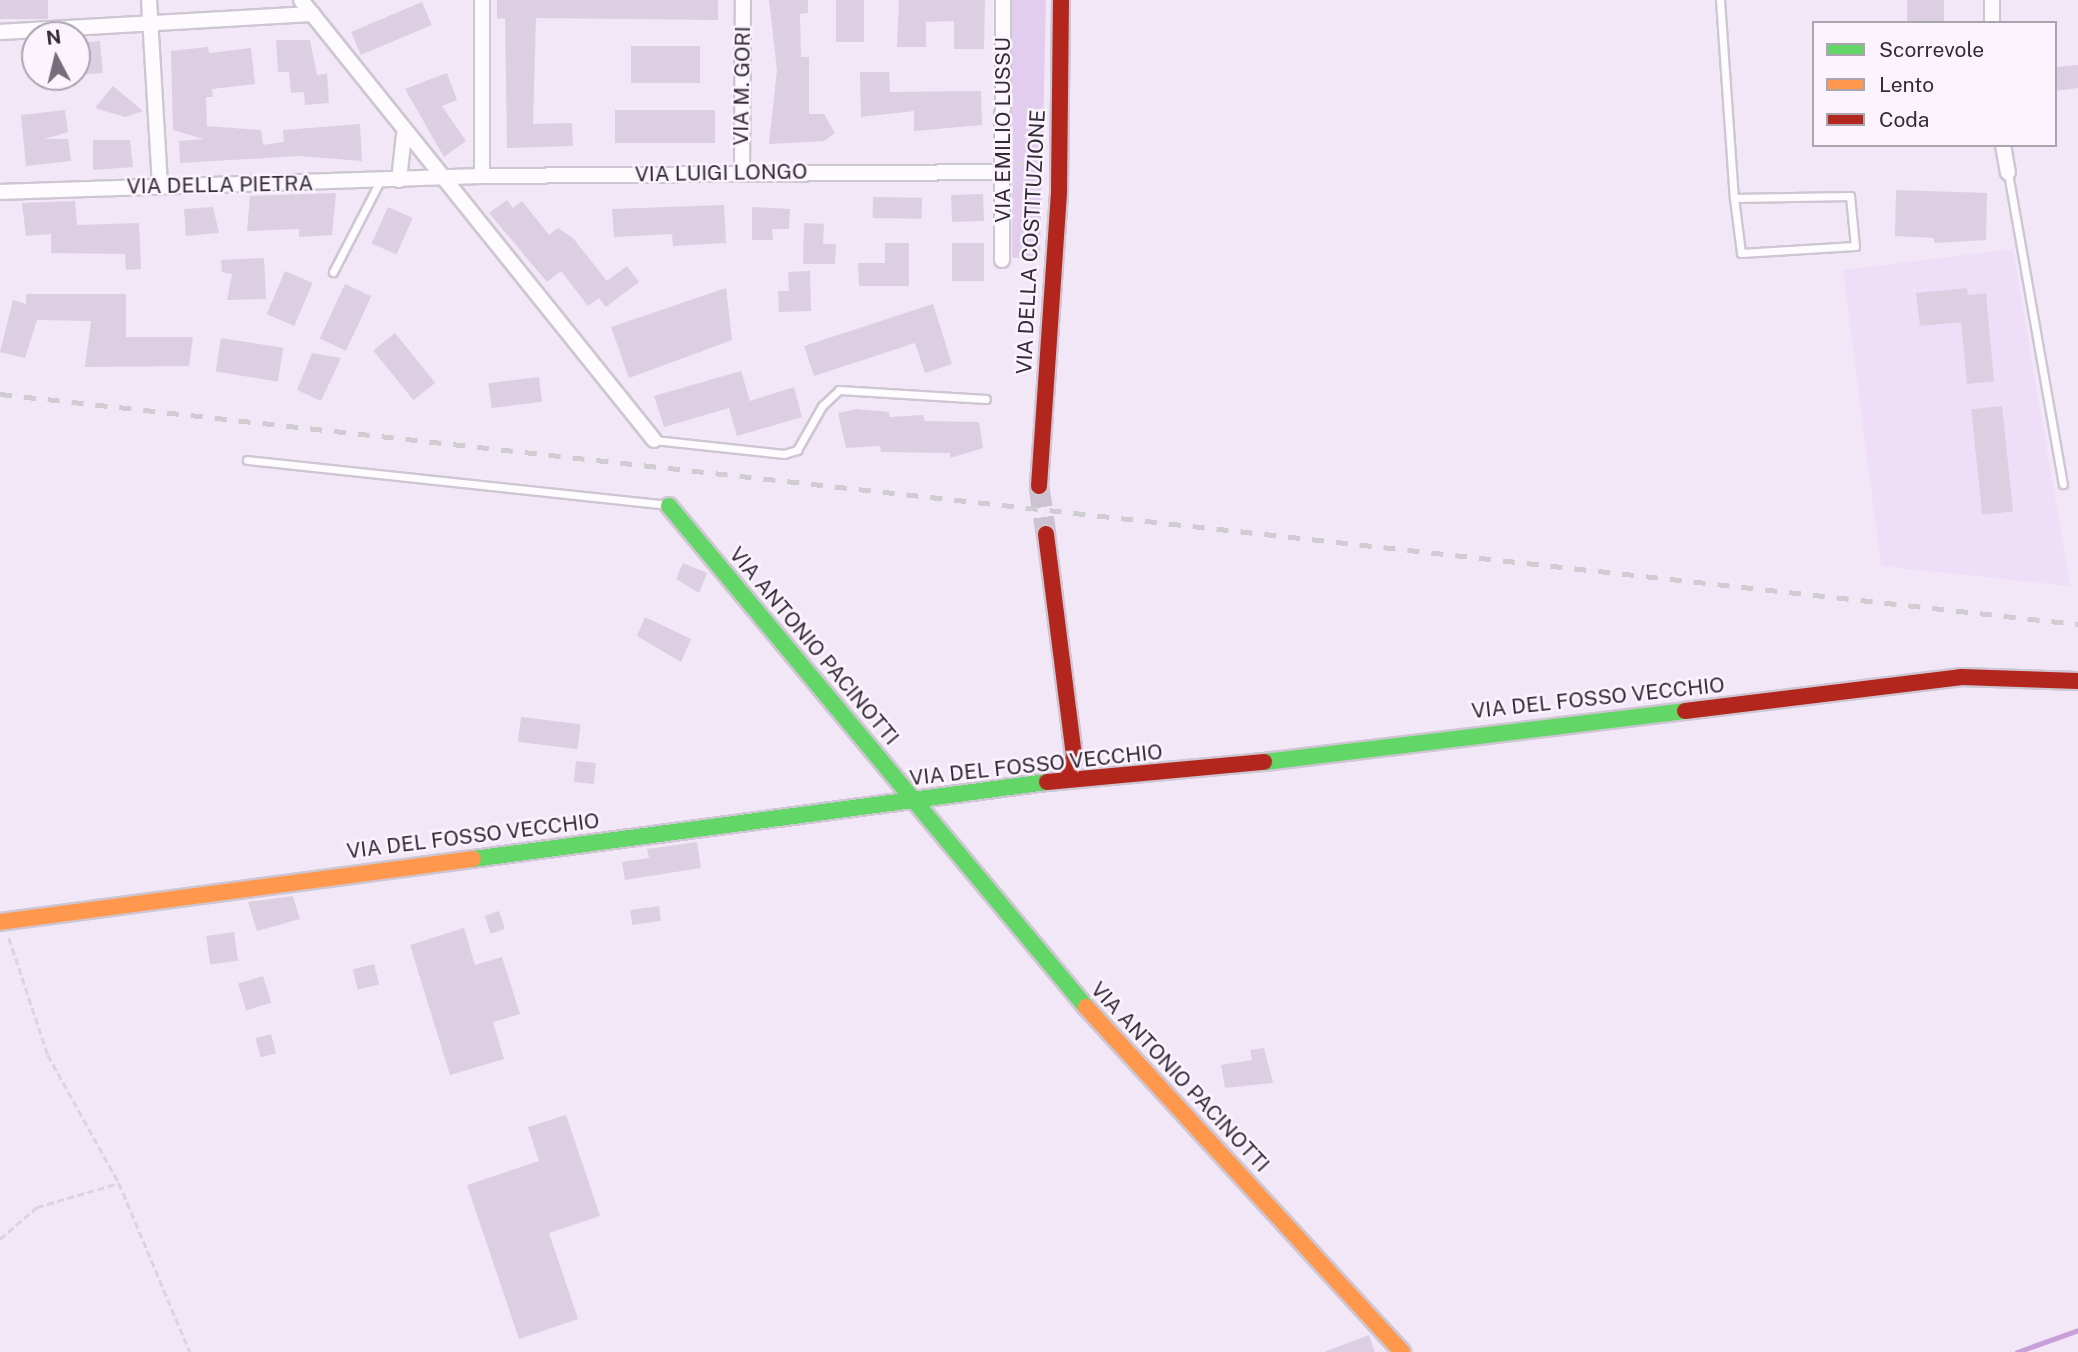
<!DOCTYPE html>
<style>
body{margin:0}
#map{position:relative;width:2078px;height:1352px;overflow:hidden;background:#f2e7f7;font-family:"Public Sans",sans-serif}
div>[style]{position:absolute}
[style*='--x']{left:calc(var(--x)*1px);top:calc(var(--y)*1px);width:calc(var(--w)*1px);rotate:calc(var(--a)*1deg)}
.built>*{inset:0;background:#efdef8}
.green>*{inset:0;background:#e3cdee}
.stream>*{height:5px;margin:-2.5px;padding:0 2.5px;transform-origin:2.5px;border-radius:2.5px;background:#c7a0d9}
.building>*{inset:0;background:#dbcfe1;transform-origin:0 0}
.secondary-tunnel>*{height:21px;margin-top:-10.5px;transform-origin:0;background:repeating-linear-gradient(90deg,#ccc2d1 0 21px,transparent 0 31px)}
.path>*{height:2.5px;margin-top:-1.25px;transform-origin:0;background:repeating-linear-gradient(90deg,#d8d6da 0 7px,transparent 0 10.5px)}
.roads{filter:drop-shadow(2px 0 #cec6d2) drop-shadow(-2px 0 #cec6d2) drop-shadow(0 2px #cec6d2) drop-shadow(0 -2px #cec6d2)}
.lane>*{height:7px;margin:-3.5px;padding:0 3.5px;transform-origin:3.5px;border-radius:3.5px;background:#fdfbfe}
.street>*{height:14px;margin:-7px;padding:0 7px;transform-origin:7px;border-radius:7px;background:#fdfbfe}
.fast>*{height:16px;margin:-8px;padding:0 8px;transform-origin:8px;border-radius:8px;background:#63d668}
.slow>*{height:16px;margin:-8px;padding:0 8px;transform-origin:8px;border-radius:8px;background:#ff974d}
.jam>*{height:16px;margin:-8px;padding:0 8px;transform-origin:8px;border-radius:8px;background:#b3261e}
.rail>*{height:5px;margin-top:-2.5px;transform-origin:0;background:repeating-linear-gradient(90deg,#d0cdd2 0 12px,transparent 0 24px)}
span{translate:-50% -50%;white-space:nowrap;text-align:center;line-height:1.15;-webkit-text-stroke:5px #fbf3fe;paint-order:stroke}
.street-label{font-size:21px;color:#332c37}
.legend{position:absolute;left:1812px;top:21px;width:245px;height:126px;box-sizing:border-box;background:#fbf3fe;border:2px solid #aba3ae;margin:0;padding:9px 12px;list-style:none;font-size:21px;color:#332c37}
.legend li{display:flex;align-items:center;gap:14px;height:35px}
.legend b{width:35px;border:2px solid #aba3ae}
.north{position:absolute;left:21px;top:21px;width:70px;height:70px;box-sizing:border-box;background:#fbf3fe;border:2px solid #aba3ae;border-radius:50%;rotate:353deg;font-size:19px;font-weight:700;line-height:28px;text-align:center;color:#332c37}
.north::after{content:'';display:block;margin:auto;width:24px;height:32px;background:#766d7a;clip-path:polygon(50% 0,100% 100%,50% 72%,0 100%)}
</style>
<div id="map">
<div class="built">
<div style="clip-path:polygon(2013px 249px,2070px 586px,1881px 566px,1843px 270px)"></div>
</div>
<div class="green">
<div style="clip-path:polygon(1011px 0,1046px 0,1040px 258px,1012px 258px)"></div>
</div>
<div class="stream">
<div style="--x:2017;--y:1352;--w:65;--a:-19.8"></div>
</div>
<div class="building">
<div style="left:0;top:0;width:48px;height:19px"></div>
<div style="clip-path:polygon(497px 0,718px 0,718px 20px,536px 18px,533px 124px,572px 123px,573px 146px,507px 148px,505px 18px,497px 19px)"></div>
<div style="clip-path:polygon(769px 0,808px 0,808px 13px,800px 14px,801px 57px,809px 57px,809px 114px,824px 114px,835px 133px,824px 141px,769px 144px,777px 70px)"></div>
<div style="left:864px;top:0;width:42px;height:28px;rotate:90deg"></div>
<div style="clip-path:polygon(899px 0,985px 0,984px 49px,954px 49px,954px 21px,926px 22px,926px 47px,897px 47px)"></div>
<div style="left:1907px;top:0;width:37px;height:23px"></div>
<div style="left:422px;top:2px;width:25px;height:77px;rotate:67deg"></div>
<div style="clip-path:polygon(276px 40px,310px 40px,317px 75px,327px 74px,329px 103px,305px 105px,304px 92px,291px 93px,289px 72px,278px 72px)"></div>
<div style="left:100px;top:41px;width:32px;height:23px;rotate:85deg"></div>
<div style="left:631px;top:46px;width:69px;height:37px"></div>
<div style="clip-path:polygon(208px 47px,209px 53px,251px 48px,255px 84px,212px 89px,213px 97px,206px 97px,207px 126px,261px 130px,263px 145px,284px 142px,283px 130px,360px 124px,362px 161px,299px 156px,180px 163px,179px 141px,204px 139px,173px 130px,171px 51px)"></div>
<div style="clip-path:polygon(2078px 65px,2078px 88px,2055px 91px,2055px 67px)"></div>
<div style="clip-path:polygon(860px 72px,889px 72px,890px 92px,981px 91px,982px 125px,914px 131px,914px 111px,861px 117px)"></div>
<div style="clip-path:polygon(447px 73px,457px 100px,442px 106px,466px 141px,444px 157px,405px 89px)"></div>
<div style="clip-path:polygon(113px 86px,143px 111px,125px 117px,95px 108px)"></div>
<div style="clip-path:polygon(65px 110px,68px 132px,44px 139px,68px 139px,71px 161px,26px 166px,21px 115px)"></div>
<div style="left:715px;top:110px;width:33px;height:100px;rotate:90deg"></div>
<div style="clip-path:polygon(93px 140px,130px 140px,133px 167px,93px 170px)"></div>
<div style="clip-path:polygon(1896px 190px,1987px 193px,1986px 240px,1934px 243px,1934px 238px,1895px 236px)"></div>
<div style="clip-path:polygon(336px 193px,332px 235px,299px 237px,299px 229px,247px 231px,250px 196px)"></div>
<div style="left:983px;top:194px;width:27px;height:32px;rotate:88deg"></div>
<div style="left:873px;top:197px;width:49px;height:21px;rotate:1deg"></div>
<div style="clip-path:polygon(507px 200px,513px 208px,522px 201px,549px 235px,558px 228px,573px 238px,607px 281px,627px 266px,639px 282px,606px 307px,599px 298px,588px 306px,561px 271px,547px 282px,489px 213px)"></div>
<div style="clip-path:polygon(75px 201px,77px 225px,139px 223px,141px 269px,126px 270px,125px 254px,51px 253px,51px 234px,26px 236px,22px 203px)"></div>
<div style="clip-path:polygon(724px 205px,726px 243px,673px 246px,672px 234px,614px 237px,612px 209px)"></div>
<div style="clip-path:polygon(213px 207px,219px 233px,186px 236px,184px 209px)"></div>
<div style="left:388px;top:207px;width:27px;height:40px;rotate:24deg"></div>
<div style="clip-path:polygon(752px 207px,790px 209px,789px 229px,772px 229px,773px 240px,752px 240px)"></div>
<div style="clip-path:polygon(804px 223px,824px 224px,823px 244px,836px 244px,835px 264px,803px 264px)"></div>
<div style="clip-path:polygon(885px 243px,909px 243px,909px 286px,859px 286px,858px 263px,885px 263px)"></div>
<div style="left:952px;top:243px;width:32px;height:38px"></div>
<div style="clip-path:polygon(264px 258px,266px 299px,227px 300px,232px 274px,222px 272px,221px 260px)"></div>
<div style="left:285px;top:271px;width:30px;height:47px;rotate:23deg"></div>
<div style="clip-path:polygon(810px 271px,811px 311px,779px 312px,778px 291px,789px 291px,788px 272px)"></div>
<div style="left:345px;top:284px;width:29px;height:60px;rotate:25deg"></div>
<div style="clip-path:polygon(726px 288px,732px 340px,629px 378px,611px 327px)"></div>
<div style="clip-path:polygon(1967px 288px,1968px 295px,1986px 293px,1994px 381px,1967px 384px,1961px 322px,1920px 326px,1916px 293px)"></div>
<div style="clip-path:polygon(26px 294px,126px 294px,126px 337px,193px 337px,189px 366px,85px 367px,91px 321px,37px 320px,25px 358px,0 352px,13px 300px,26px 304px)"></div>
<div style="clip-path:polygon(933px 304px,952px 364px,925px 373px,915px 343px,814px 376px,804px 346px)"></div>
<div style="left:395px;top:333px;width:64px;height:28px;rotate:51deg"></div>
<div style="left:221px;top:338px;width:63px;height:34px;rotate:9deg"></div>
<div style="clip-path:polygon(312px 353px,341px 358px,321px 401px,297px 390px)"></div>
<div style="clip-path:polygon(741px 371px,750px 401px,794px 387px,802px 417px,737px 436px,729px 408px,664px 427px,654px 396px)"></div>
<div style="left:539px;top:377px;width:25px;height:51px;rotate:83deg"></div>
<div style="left:2002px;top:406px;width:106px;height:31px;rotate:84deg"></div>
<div style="clip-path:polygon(856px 409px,889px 412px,890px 417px,923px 415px,925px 421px,979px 422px,983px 448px,950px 458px,950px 453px,881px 452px,880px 446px,846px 448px,838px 413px)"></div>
<div style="clip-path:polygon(683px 563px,707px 573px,699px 593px,676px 579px)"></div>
<div style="clip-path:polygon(645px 617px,691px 639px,681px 662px,637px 636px)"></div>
<div style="left:521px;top:717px;width:60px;height:25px;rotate:7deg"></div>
<div style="left:576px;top:761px;width:20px;height:21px;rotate:6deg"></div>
<div style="clip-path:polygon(697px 842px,701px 868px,625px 880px,622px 862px,649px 858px,647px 849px)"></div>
<div style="clip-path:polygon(293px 896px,300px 919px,257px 931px,248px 902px)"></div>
<div style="left:659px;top:906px;width:15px;height:29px;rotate:82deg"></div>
<div style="left:499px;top:911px;width:19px;height:15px;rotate:72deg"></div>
<div style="clip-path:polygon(464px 928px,475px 965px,502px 957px,520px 1014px,493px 1022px,504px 1059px,450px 1075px,410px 945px)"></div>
<div style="left:234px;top:932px;width:29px;height:28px;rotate:82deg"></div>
<div style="left:374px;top:964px;width:21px;height:22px;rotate:76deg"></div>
<div style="left:263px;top:976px;width:28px;height:26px;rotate:73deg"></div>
<div style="left:271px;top:1034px;width:20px;height:16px;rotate:75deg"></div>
<div style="clip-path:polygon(1264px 1048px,1273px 1083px,1225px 1088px,1221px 1065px,1252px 1060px,1250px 1050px)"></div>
<div style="clip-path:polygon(566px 1115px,600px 1216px,549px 1233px,578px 1319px,519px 1339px,467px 1185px,539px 1161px,528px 1127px)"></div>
<div style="clip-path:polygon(1369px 1335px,1375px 1352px,1326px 1352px,1326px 1351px)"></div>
</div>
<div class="secondary-tunnel">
<div style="--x:1039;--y:486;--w:49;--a:81.7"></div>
</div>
<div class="path">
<div style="--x:1016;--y:163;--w:25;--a:-2"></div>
<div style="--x:9;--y:938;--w:123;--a:71.6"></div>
<div style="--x:48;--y:1055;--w:146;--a:61"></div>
<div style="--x:119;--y:1183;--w:183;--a:67.2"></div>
<div style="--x:0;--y:1239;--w:49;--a:-40.9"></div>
<div style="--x:37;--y:1207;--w:85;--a:-16.3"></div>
</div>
<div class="roads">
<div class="lane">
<div style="--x:1720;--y:0;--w:198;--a:86"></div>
<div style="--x:1734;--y:198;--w:55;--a:82.7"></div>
<div style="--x:1741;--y:253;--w:114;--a:-3.5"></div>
<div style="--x:1855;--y:246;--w:50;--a:-95.7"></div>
<div style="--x:1850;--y:196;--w:116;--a:179"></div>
<div style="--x:2008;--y:173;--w:316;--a:80"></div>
<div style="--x:333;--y:272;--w:102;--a:-62.7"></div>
<div style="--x:654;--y:440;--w:131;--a:6.1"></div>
<div style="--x:784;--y:454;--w:14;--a:-17"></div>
<div style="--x:797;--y:450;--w:51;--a:-60.4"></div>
<div style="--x:822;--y:406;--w:23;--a:-43"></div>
<div style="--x:839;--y:390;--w:147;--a:3.5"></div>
<div style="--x:247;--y:460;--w:423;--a:6.1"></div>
</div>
<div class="street">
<div style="--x:149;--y:0;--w:187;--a:86.6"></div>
<div style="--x:301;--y:0;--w:564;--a:51.26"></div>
<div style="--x:1992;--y:0;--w:23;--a:90"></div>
<div style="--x:0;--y:32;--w:313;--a:-3.3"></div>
<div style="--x:2003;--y:145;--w:28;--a:80"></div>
<div style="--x:742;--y:172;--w:172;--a:-89.7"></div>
<div style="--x:482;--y:176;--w:176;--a:-90"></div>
<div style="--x:399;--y:180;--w:45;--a:-83.7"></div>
<div style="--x:0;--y:192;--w:482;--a:-1.9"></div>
<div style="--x:482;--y:176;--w:520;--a:-0.44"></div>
<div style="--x:1002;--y:260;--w:260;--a:-89.8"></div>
</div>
<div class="fast">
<div style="--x:669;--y:506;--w:652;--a:50.23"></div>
<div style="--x:1264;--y:762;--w:424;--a:-6.9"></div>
<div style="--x:473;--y:859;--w:579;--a:-7.64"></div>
</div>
<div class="slow">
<div style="--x:0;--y:922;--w:477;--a:-7.6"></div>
<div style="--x:1086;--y:1007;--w:468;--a:47.5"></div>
</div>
<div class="jam">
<div style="--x:1039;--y:486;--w:297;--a:-86.1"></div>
<div style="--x:1059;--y:190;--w:190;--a:-89.4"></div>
<div style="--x:1046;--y:534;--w:224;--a:82.8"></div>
<div style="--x:1074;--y:756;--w:24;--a:105"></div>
<div style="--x:1685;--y:711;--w:279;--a:-7"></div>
<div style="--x:1962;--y:677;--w:116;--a:2"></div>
<div style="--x:1047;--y:782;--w:218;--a:-5.3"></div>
</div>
</div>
<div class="rail">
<div style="--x:0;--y:394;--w:2091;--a:6.32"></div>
</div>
<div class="street-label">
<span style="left:742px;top:86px;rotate:-89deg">VIA M. GORI</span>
<span style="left:1003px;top:130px;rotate:-90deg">VIA EMILIO LUSSU</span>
<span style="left:721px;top:173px;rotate:-1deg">VIA LUIGI LONGO</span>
<span style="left:220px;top:185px;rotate:-1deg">VIA DELLA PIETRA</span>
<span style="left:1031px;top:242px;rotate:-87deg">VIA DELLA COSTITUZIONE</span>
<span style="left:814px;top:646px;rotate:50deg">VIA ANTONIO PACINOTTI</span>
<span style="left:1598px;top:698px;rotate:-6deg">VIA DEL FOSSO VECCHIO</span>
<span style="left:1036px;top:765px;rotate:-6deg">VIA DEL FOSSO VECCHIO</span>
<span style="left:473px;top:836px;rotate:-7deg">VIA DEL FOSSO VECCHIO</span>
<span style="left:1180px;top:1077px;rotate:47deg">VIA ANTONIO PACINOTTI</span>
</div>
<ul class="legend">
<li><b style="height:9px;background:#63d668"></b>Scorrevole</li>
<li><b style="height:9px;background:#ff974d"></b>Lento</li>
<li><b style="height:9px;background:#b3261e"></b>Coda</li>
</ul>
<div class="north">N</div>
</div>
